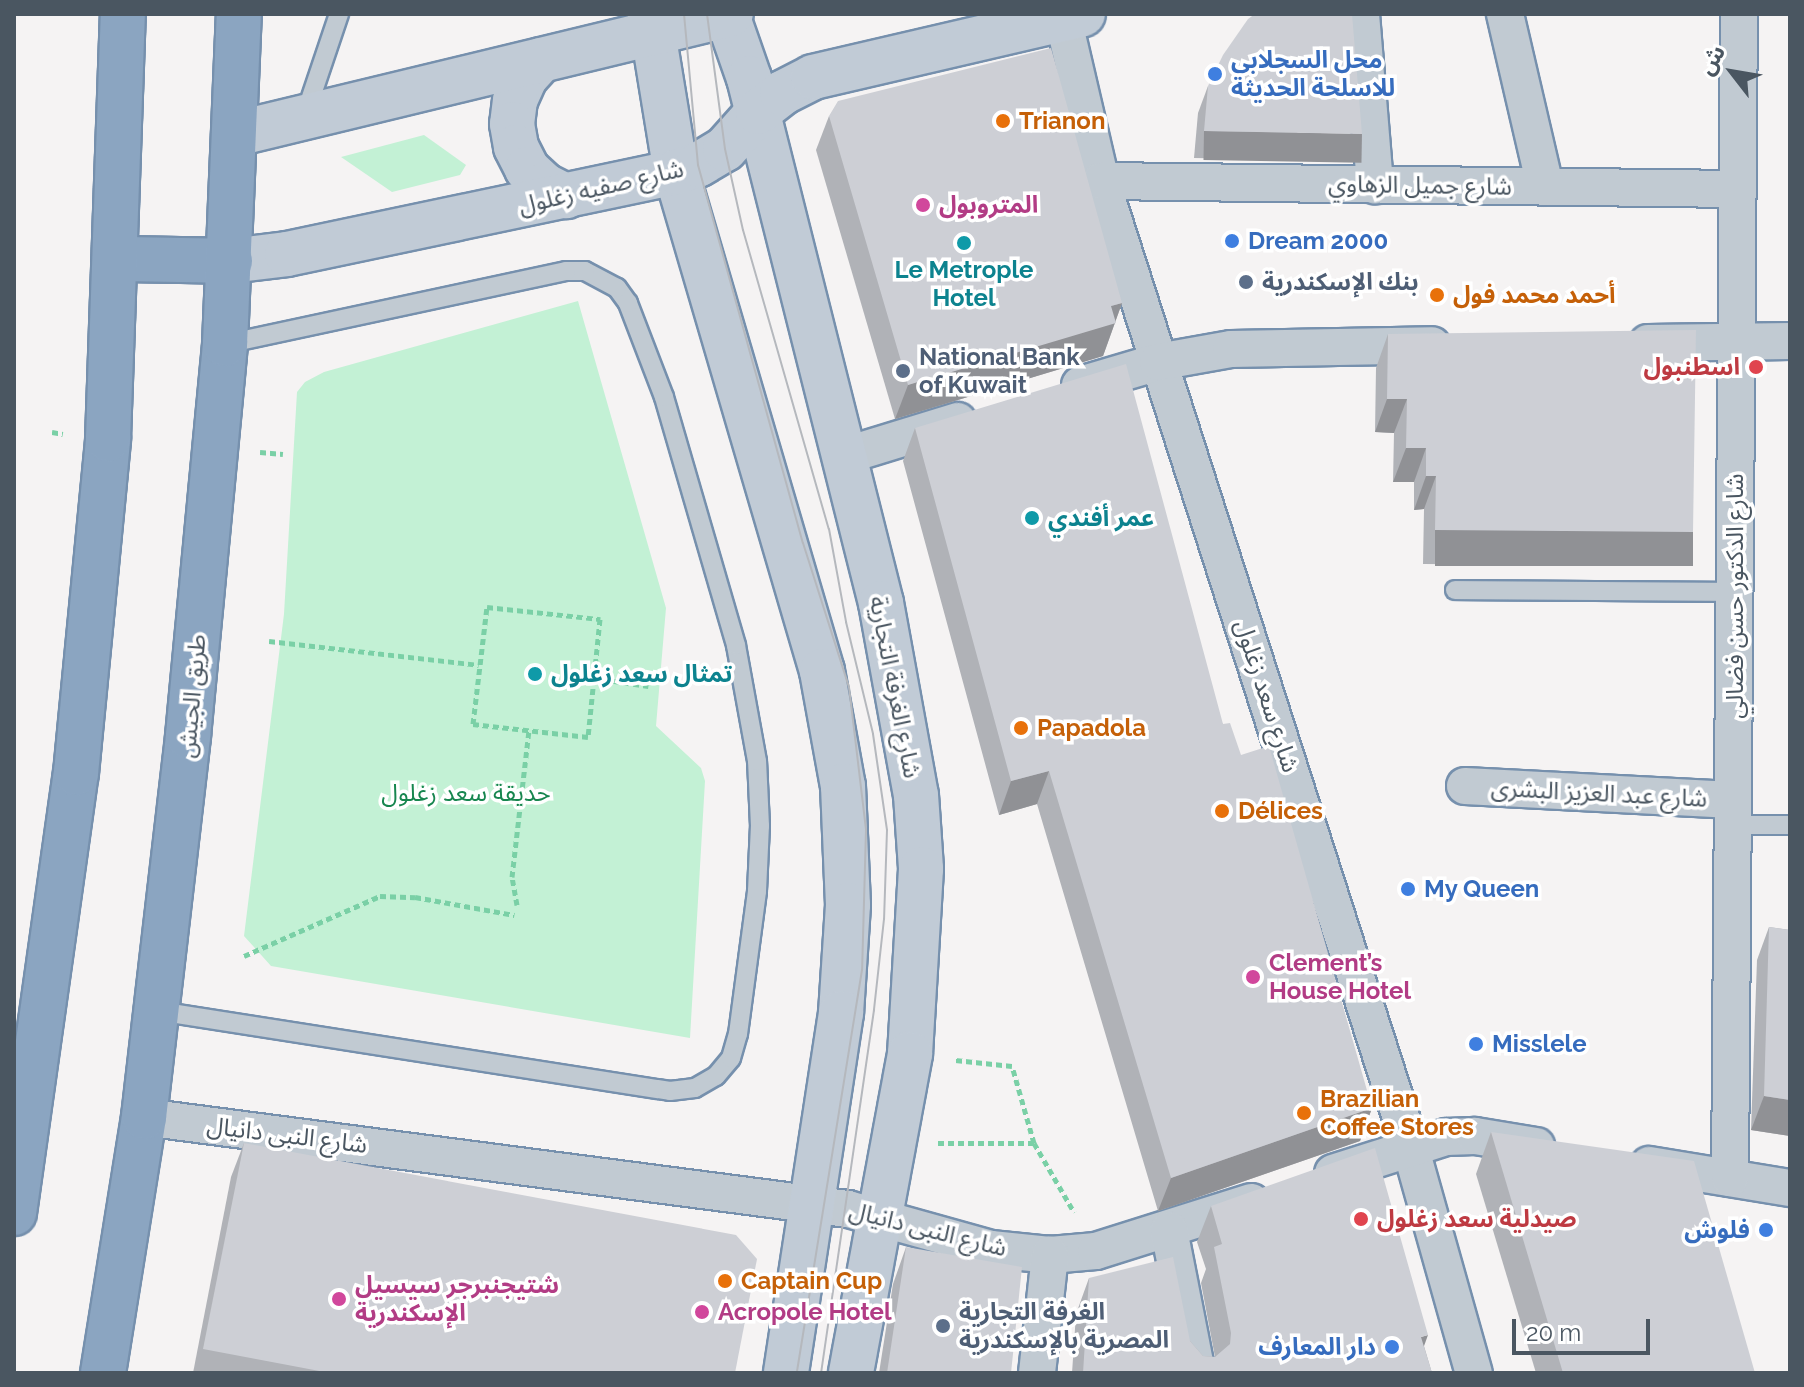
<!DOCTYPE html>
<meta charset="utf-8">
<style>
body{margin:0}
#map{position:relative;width:1804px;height:1387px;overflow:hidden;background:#f5f3f3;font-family:Raleway,"Noto Sans Arabic",sans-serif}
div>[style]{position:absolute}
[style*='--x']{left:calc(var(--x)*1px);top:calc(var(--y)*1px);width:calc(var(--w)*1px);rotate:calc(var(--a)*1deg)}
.green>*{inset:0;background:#c3f1d5}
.path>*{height:5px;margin-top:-2.5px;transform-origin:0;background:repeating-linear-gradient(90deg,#7ad0a6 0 6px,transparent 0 10px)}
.roads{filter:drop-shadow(2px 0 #7690ad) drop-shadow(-2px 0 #7690ad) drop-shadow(0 2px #7690ad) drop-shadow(0 -2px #7690ad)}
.lane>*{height:18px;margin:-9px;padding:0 9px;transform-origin:9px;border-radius:9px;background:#c1cad2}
.street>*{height:36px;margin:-18px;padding:0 18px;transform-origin:18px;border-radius:18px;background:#c1cad2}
.secondary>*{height:44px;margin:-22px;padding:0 22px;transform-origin:22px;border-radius:22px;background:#c1cbd6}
.highway>*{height:44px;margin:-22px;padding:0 22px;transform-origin:22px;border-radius:22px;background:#8ba5c1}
.tram>*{height:2px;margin:-1px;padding:0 1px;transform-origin:1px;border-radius:1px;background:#b5b8bd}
.wall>*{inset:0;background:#b0b2b7}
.shaded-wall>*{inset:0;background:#909195;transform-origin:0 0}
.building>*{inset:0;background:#cdcfd5}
.dots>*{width:22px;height:22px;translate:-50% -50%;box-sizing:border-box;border:4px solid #fff;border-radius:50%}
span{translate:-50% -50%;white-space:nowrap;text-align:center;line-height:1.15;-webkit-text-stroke:7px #fff;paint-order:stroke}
.shop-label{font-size:24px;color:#366cbe;font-weight:700}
.left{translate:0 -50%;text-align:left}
.right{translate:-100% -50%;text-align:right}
.food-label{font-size:24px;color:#c56008;font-weight:700}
.street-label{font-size:24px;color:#4a5661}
.hotel-label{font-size:24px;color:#b23c85;font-weight:700}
.culture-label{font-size:24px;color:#0d838f;font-weight:700}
.service-label{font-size:24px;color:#4e5e75;font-weight:700}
.health-label{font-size:24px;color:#be3a42;font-weight:700}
.park-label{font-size:24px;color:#17864f}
.frame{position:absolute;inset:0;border:16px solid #4a5661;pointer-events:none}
.north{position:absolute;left:1692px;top:32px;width:80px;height:80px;-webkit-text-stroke:6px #fff;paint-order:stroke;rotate:301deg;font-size:22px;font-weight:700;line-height:32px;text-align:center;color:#4a5661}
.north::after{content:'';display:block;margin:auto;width:28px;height:36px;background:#4a5661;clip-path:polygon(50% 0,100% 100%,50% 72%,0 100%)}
.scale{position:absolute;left:1512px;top:1319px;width:138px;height:36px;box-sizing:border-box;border:4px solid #4a5661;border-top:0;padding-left:10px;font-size:24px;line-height:28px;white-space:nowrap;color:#4a5661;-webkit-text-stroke:6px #fff;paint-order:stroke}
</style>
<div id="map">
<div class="green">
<div style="clip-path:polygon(424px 135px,466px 165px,460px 175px,392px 192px,341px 157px)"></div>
<div style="clip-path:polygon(578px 301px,666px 608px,656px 726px,701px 768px,705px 781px,690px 1038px,271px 966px,244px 936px,284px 614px,297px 392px,305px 382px,324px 372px)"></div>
</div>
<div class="path">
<div style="--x:52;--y:432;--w:11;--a:10"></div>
<div style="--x:260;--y:452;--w:23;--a:5"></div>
<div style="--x:487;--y:607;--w:114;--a:6.1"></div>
<div style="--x:600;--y:619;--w:119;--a:95.8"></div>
<div style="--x:588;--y:737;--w:116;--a:-173.6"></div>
<div style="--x:473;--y:724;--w:118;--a:-83.2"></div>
<div style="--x:269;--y:641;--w:211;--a:6.5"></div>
<div style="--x:594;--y:678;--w:55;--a:8.4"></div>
<div style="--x:517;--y:905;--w:28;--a:-100"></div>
<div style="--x:512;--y:877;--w:147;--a:-83.4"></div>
<div style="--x:244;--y:956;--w:149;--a:-23.8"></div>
<div style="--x:380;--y:896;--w:35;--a:2"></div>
<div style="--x:415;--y:897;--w:101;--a:10.3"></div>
<div style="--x:938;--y:1143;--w:96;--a:0"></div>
<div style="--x:1034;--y:1143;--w:80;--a:-105.9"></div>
<div style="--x:1012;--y:1066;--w:57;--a:-174"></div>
<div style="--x:1034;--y:1143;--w:80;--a:59.9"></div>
</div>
<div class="roads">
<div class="lane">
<div style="--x:305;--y:115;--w:107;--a:-71.4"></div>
<div style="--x:1455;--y:590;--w:280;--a:0.4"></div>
<div style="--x:1733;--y:825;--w:57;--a:0"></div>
<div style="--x:158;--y:1011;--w:518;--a:8.88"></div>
<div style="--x:670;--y:1091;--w:25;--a:-7"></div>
<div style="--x:695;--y:1088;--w:24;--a:-30"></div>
<div style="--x:716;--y:1076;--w:23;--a:-50"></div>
<div style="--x:731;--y:1058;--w:25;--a:-74"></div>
<div style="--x:738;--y:1034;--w:144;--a:-82.4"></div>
<div style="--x:757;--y:891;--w:65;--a:-87.4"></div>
<div style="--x:760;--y:826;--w:65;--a:-92.6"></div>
<div style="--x:757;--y:761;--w:118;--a:-100.3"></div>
<div style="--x:736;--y:645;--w:258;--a:-106.2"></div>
<div style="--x:664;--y:397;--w:101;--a:-111"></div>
<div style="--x:628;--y:303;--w:19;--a:-126"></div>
<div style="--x:617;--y:288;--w:36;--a:-152"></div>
<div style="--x:585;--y:271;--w:19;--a:180"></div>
<div style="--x:566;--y:271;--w:348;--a:167.9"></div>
</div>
<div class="street">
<div style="--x:1361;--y:14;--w:172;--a:85.3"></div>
<div style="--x:1505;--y:14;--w:177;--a:76.9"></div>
<div style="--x:1063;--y:18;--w:167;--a:76.9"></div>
<div style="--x:1101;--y:181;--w:1013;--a:72.24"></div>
<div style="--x:1410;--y:1146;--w:236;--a:74.3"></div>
<div style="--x:1101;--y:181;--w:637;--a:0.72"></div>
<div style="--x:1648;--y:343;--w:142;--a:-0.8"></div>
<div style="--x:1080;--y:385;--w:81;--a:-16.4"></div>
<div style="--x:1158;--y:362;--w:74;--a:-10.1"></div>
<div style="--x:1231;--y:349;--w:201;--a:-1.1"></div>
<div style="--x:844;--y:456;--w:119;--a:-17.1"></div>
<div style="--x:1465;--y:786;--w:268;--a:3"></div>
<div style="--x:144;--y:1117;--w:710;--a:7.45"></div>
<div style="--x:848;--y:1209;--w:148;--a:15.6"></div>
<div style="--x:991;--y:1249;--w:59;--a:5.8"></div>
<div style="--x:1050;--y:1255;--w:46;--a:-5"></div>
<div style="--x:1096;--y:1251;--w:163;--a:-17.5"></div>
<div style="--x:1649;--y:1165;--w:143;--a:9.3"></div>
<div style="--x:1333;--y:1173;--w:119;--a:-17.7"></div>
<div style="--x:1446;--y:1137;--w:29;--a:-2"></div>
<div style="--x:1475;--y:1136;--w:62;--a:9.3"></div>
<div style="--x:1730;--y:1178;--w:1164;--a:-89.56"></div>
<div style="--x:1169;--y:1230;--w:146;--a:78.9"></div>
<div style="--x:1037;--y:1373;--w:119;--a:-83.7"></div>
</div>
<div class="secondary">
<div style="--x:650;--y:14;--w:160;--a:80.7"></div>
<div style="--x:676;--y:172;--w:520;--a:73.69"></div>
<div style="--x:822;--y:671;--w:117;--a:79.7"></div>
<div style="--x:843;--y:786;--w:119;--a:87.6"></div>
<div style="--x:848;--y:905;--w:108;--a:93.7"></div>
<div style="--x:841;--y:1013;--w:364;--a:98.7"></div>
<div style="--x:727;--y:15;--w:67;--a:70.8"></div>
<div style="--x:749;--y:78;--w:541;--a:75.89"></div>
<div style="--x:881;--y:603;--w:195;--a:79.7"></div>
<div style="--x:916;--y:795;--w:74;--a:86.1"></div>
<div style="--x:921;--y:869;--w:185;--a:93.4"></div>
<div style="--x:910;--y:1054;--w:324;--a:100.5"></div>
<div style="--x:541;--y:60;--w:24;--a:132"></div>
<div style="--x:525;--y:78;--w:24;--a:114"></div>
<div style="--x:515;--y:100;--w:24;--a:97"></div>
<div style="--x:512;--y:124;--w:23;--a:80"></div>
<div style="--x:516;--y:147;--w:25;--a:63"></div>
<div style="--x:527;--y:169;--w:23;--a:43"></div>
<div style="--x:544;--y:185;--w:25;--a:27"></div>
<div style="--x:235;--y:134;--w:510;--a:-13.6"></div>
<div style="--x:230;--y:261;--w:57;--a:-7"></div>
<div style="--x:287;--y:254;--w:398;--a:-11.9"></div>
<div style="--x:676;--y:172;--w:23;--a:-18"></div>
<div style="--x:698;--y:165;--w:31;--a:-31"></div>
<div style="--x:725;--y:149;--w:50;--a:-48.3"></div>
<div style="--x:758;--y:112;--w:31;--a:-38"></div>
<div style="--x:782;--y:93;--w:35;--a:-27"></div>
<div style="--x:813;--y:77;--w:277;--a:-13.1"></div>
</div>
<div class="highway">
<div style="--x:117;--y:259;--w:113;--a:1"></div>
<div style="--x:14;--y:1213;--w:444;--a:-82"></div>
<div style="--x:76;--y:773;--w:336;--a:-84.5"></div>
<div style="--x:108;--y:439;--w:425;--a:-88"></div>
<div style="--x:103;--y:1373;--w:259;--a:-80.9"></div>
<div style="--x:144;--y:1117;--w:384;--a:-83.4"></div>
<div style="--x:188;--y:736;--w:394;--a:-84.6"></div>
<div style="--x:225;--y:344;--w:330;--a:-87.6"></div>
</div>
</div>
<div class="tram">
<div style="--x:684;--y:14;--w:152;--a:84.7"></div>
<div style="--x:698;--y:165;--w:392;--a:74.5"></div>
<div style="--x:803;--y:543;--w:151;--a:72.3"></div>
<div style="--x:849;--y:687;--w:144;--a:83.2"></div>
<div style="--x:866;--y:830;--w:140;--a:91.6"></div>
<div style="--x:862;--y:970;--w:408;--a:99.2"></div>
<div style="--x:707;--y:14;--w:136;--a:82.4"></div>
<div style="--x:725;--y:149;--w:83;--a:77.5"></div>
<div style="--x:743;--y:230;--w:311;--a:74"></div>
<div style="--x:829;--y:529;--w:95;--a:79.6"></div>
<div style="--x:846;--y:622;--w:115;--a:76.4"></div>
<div style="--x:873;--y:734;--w:97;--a:81.7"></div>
<div style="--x:887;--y:830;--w:89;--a:91.9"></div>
<div style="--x:884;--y:919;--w:92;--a:96.3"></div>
<div style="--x:874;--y:1010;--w:367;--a:98.3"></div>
</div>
<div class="wall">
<div style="clip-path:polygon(1208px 86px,1352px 161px,1194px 158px,1198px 113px)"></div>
<div style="clip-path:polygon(829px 116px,1122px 303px,1103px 356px,895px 419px,816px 150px)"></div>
<div style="clip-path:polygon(1388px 334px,1681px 566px,1423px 564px,1424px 509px,1414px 510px,1414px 482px,1393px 482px,1394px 433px,1375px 432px,1376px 368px)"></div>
<div style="clip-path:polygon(915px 428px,1223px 724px,1372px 1108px,1360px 1141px,1158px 1211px,1037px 804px,999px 815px,903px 461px)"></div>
<div style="clip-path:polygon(1769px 927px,1790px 930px,1790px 1136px,1751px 1130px,1757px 960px)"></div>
<div style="clip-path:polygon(1491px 1132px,1755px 1373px,1536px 1373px,1476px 1174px)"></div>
<div style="clip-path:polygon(244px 1143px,735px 1373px,193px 1373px,231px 1177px)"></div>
<div style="clip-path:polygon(1211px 1206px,1424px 1346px,1432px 1373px,1072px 1373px,1076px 1314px,1089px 1278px,1190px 1341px,1203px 1356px,1215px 1357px,1201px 1283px,1206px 1269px,1197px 1242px)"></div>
<div style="clip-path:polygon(906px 1247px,1011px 1373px,879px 1373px,893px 1284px)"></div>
</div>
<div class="shaded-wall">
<div style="left:1204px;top:131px;width:158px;height:29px;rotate:1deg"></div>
<div style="clip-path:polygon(1122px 303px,1103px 356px,895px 419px,908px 385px,1111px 306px)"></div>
<div style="clip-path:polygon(1387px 399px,1407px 399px,1394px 433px,1375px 432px)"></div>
<div style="clip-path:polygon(1406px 448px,1426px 448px,1414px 482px,1393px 482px)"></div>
<div style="clip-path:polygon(1426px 476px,1436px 476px,1424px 509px,1414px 510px)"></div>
<div style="left:1435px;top:530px;width:258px;height:36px"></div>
<div style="clip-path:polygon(1049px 771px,1037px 804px,999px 815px,1011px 781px)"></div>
<div style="clip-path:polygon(1764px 1096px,1790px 1100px,1790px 1136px,1751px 1130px)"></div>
<div style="clip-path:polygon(1372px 1108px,1360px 1141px,1158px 1211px,1171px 1178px)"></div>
<div style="clip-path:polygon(1428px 1335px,1415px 1371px,1421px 1337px)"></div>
</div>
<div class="building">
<div style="clip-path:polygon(1255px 14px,1352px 14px,1362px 134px,1204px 131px,1208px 86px,1223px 55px,1248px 19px)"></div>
<div style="clip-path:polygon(1051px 48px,1122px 303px,1111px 306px,1116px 323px,908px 385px,829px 116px,838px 101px)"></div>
<div style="clip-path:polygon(1696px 330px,1693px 532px,1435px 530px,1436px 476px,1426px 476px,1426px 448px,1406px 448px,1407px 399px,1387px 399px,1388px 334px)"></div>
<div style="clip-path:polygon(1126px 364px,1223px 724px,1230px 723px,1241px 755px,1269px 746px,1372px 1108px,1171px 1178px,1049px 771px,1011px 781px,915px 428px)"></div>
<div style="clip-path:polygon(1769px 927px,1790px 930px,1790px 1100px,1764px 1096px)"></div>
<div style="clip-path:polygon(1491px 1132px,1694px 1161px,1755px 1373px,1563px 1373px)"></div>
<div style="clip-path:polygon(244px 1143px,736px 1235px,757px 1259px,735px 1373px,330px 1373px,203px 1349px)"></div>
<div style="clip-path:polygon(1375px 1148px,1428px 1335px,1421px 1337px,1432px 1373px,1083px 1373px,1089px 1278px,1173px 1257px,1190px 1341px,1203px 1356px,1215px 1357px,1230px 1344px,1231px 1333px,1214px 1247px,1222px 1244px,1211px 1206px)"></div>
<div style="clip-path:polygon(906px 1247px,1022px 1267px,1011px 1373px,887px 1373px)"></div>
</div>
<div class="dots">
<div style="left:1215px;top:74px;background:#3f7fe0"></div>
<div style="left:1003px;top:121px;background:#e8710a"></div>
<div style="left:923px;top:205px;background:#d1479c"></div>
<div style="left:1232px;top:241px;background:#3f7fe0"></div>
<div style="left:964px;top:243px;background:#0f9aa8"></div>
<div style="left:1246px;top:282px;background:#5c6f8a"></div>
<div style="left:1437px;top:295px;background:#e8710a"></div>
<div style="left:1756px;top:367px;background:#e0444e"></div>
<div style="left:903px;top:371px;background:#5c6f8a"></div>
<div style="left:1032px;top:518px;background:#0f9aa8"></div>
<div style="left:535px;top:674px;background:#0f9aa8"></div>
<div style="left:1021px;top:728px;background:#e8710a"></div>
<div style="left:1222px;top:811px;background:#e8710a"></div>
<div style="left:1408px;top:889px;background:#3f7fe0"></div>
<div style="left:1253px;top:977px;background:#d1479c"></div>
<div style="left:1476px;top:1044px;background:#3f7fe0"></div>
<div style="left:1304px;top:1113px;background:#e8710a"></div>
<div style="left:1361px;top:1219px;background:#e0444e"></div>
<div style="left:1766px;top:1230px;background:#3f7fe0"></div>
<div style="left:725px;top:1281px;background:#e8710a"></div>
<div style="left:339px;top:1299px;background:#d1479c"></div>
<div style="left:702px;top:1312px;background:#d1479c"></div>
<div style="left:943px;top:1326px;background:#5c6f8a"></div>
<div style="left:1392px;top:1347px;background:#3f7fe0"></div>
</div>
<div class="shop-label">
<span class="left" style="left:1231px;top:74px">محل السجلابى<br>للاسلحة الحديثة</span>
<span class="left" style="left:1248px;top:241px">Dream 2000</span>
<span class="left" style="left:1424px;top:889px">My Queen</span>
<span class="left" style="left:1492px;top:1044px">Misslele</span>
<span class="right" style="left:1750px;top:1230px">فلوش</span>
<span class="right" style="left:1376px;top:1347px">دار المعارف</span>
</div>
<div class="food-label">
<span class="left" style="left:1019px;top:121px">Trianon</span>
<span class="left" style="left:1453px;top:295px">أحمد محمد فول</span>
<span class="left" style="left:1037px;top:728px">Papadola</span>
<span class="left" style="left:1238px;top:811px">Délices</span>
<span class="left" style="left:1320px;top:1113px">Brazilian<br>Coffee Stores</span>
<span class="left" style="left:741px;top:1281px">Captain Cup</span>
</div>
<div class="street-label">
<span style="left:1420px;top:185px;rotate:1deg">شارع جميل الزهاوي</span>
<span style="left:601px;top:187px;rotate:-13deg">شارع صفيه زغلول</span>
<span style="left:1735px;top:596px;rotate:-90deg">شارع الدكتور حسن فضالي</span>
<span style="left:895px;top:687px;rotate:79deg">شارع الغرفة التجارية</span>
<span style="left:192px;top:696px;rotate:-85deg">طريق الجيش</span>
<span style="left:1267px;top:696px;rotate:72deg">شارع سعد زغلول</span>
<span style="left:1599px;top:793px;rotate:3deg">شارع عبد العزيز البشرى</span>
<span style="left:287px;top:1135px;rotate:7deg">شارع النبى دانيال</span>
<span style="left:928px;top:1229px;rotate:14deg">شارع النبى دانيال</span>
</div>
<div class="hotel-label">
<span class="left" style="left:939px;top:205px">المتروبول</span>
<span class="left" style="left:1269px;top:977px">Clement’s<br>House Hotel</span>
<span class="left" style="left:355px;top:1299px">شتيجنبرجر سيسيل<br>الإسكندرية</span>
<span class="left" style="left:718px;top:1312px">Acropole Hotel</span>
</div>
<div class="culture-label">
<span style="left:964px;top:284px">Le Metrople<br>Hotel</span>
<span class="left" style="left:1048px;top:518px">عمر أفندي</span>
<span class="left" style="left:551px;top:674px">تمثال سعد زغلول</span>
</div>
<div class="service-label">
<span class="left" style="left:1262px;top:282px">بنك الإسكندرية</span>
<span class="left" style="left:919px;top:371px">National Bank<br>of Kuwait</span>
<span class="left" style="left:959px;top:1326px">الغرفة التجارية<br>المصرية بالإسكندرية</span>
</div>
<div class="health-label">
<span class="right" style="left:1740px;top:367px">اسطنبول</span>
<span class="left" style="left:1377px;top:1219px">صيدلية سعد زغلول</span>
</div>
<div class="park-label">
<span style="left:466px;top:793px">حديقة سعد زغلول</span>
</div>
<div class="frame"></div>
<div class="north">ش</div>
<div class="scale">20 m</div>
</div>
